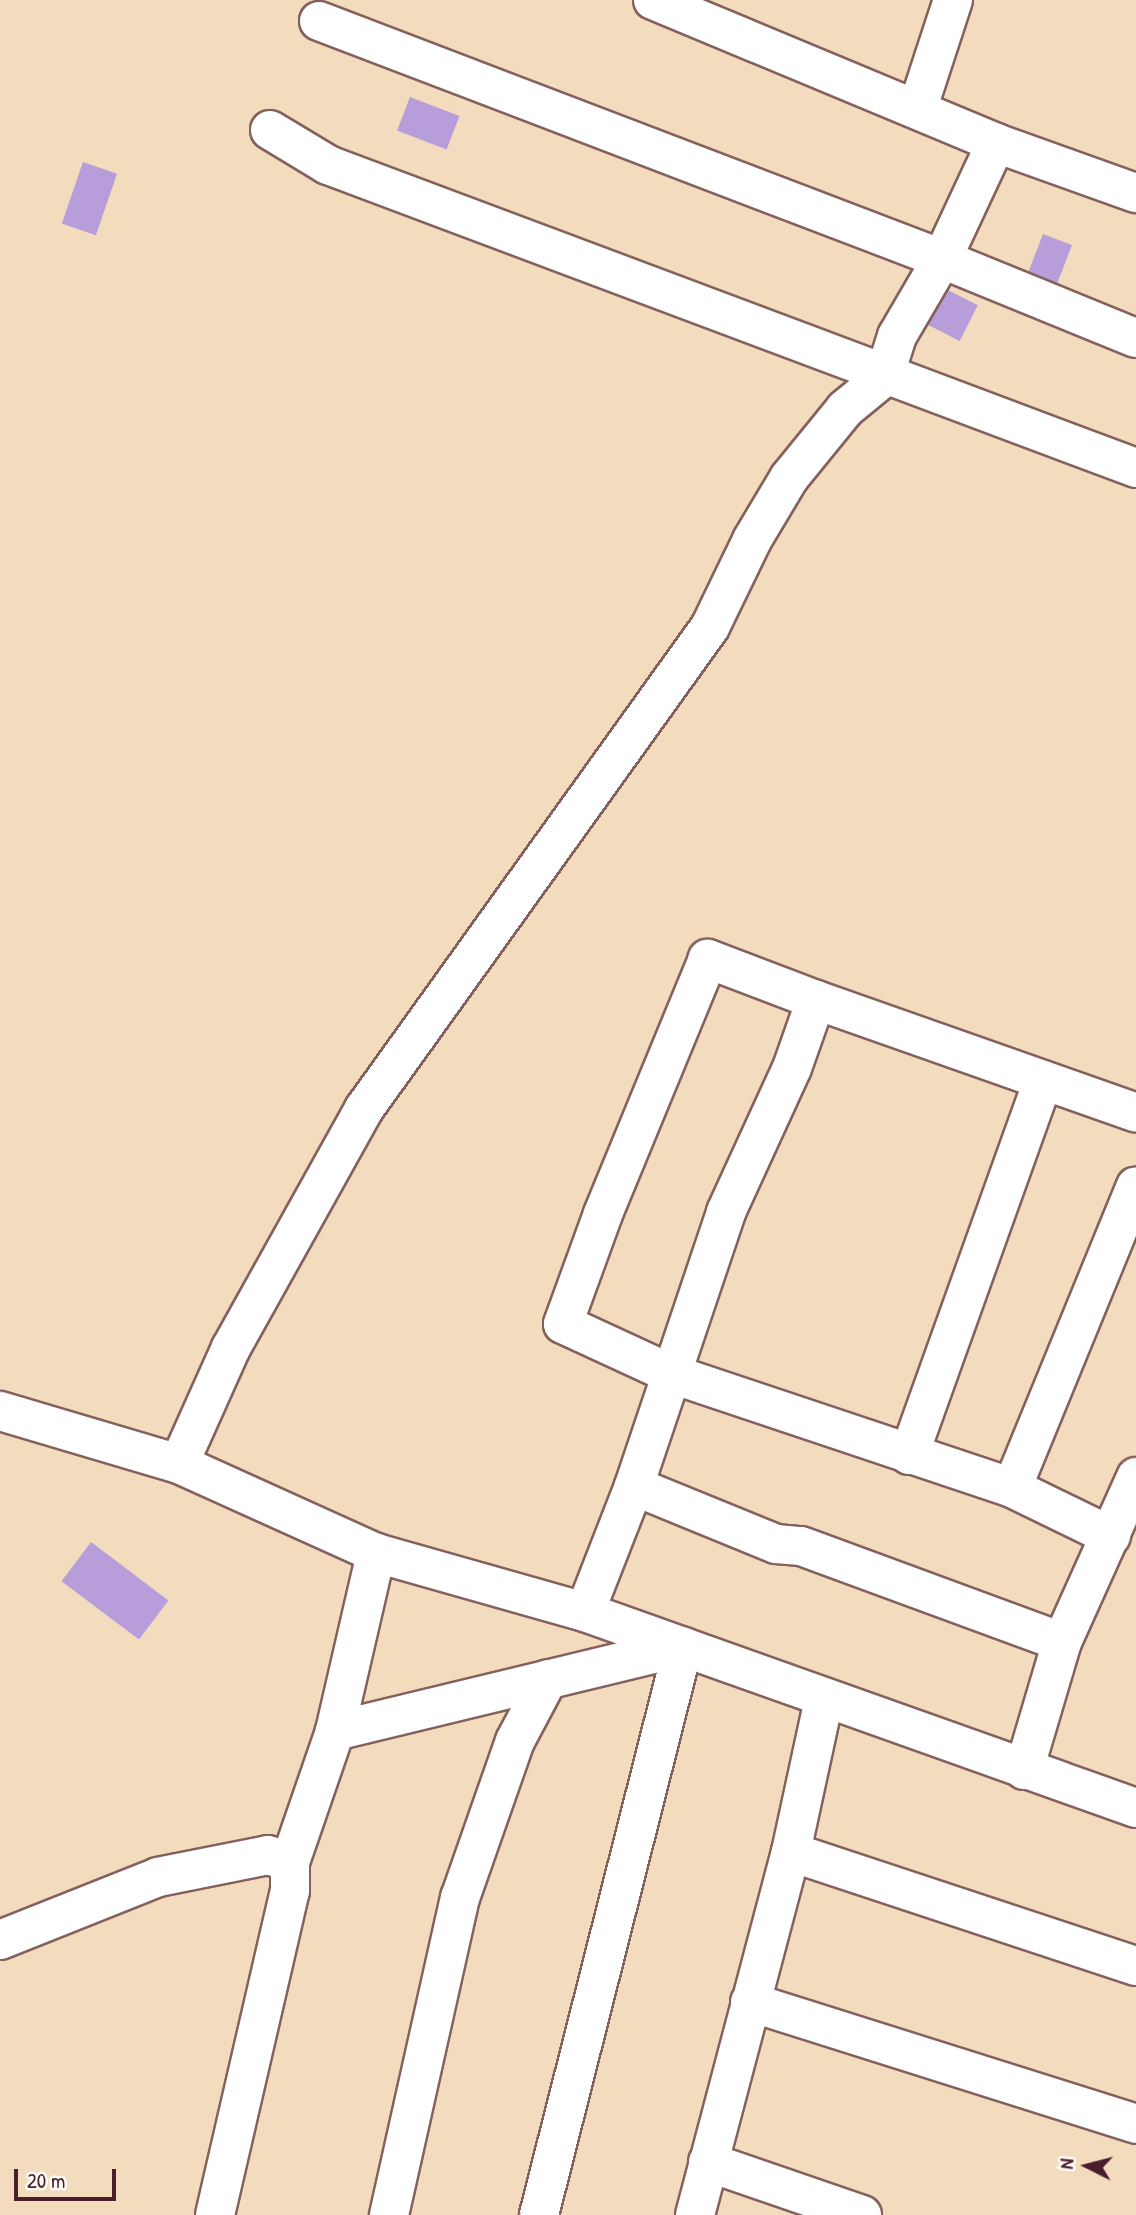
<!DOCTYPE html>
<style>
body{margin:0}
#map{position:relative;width:1136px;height:2215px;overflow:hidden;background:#f3dbbe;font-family:"Patrick Hand",sans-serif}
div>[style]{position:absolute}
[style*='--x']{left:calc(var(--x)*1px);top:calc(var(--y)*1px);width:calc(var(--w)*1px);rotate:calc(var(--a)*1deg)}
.building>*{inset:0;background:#b79eda;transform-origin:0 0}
.roads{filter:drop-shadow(2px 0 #85615e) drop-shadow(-2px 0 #85615e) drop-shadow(0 2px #85615e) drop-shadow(0 -2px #85615e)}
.street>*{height:38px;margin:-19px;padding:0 19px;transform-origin:19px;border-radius:19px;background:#fff}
span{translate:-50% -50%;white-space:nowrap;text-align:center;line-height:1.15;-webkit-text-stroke:5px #fdfcf7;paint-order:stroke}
.north{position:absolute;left:1052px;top:2131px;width:70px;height:70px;-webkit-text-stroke:5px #fdfcf7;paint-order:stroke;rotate:276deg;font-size:19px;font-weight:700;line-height:28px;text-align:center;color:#4a1f2b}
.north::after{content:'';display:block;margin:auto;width:24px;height:32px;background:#4a1f2b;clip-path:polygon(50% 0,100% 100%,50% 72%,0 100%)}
.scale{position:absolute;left:14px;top:2169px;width:102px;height:32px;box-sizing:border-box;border:4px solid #4a1f2b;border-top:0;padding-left:9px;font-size:21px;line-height:24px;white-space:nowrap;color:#4a1f2b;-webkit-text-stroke:5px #fdfcf7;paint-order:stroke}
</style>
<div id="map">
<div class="building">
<div style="left:410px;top:97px;width:53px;height:36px;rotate:21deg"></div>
<div style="left:83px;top:162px;width:36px;height:65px;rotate:19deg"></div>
<div style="left:1043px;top:234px;width:31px;height:51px;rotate:21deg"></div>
<div style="left:944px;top:288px;width:38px;height:40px;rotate:27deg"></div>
<div style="left:91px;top:1542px;width:97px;height:49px;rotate:37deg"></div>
</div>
<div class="roads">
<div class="street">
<div style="--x:653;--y:0;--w:372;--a:22.6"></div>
<div style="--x:319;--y:21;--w:667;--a:20.91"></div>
<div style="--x:942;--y:259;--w:209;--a:22.2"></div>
<div style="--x:918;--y:107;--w:113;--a:-71.9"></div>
<div style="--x:270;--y:130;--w:68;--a:31.1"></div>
<div style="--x:328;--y:165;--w:863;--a:20.56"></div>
<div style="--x:816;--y:1000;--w:116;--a:-159.2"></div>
<div style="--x:708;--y:959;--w:276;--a:112.4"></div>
<div style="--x:603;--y:1214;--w:117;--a:110"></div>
<div style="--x:563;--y:1324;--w:117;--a:24.8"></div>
<div style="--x:669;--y:1373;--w:362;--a:18.5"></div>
<div style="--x:1012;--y:1488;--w:110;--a:25.9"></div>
<div style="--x:0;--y:1411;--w:187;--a:16.5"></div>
<div style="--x:179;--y:1464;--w:216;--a:24.3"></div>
<div style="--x:376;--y:1553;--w:217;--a:15.8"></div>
<div style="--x:585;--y:1612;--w:585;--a:19.58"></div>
<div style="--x:909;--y:1455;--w:398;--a:-70.3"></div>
<div style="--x:179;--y:1464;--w:127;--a:-65.9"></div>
<div style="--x:231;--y:1348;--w:274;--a:-60.9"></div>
<div style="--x:364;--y:1109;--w:593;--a:-54.33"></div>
<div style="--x:710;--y:627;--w:97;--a:-64.2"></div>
<div style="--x:752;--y:540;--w:72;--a:-59.2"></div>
<div style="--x:789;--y:478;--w:89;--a:-50.9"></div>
<div style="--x:845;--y:409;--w:50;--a:-39.4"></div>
<div style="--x:884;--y:377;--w:43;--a:-72.4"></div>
<div style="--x:897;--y:336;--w:89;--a:-59.7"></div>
<div style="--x:942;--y:259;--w:128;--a:-65"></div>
<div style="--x:996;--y:143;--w:149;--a:19.7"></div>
<div style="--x:634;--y:1486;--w:153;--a:22.2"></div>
<div style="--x:776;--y:1544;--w:25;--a:5"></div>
<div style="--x:801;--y:1546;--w:278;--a:20.2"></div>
<div style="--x:1012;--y:1488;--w:326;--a:-67.7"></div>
<div style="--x:585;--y:1612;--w:135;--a:-68.7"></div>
<div style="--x:634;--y:1486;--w:289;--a:-71.4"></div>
<div style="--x:726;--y:1212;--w:158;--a:-65.4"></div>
<div style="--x:792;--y:1068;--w:72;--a:-70.6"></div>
<div style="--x:816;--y:1000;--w:339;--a:19.4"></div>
<div style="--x:335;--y:1731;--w:358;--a:-13.6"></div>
<div style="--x:683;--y:1647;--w:586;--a:104.23"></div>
<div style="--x:1024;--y:1770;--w:134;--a:-73.5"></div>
<div style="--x:1062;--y:1642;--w:181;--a:-65.8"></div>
<div style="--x:791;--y:1852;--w:363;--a:18.3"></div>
<div style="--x:0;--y:1940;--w:170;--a:-21.7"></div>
<div style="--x:158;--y:1877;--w:112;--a:-11.3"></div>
<div style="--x:268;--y:1855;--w:23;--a:18"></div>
<div style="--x:750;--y:2002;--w:405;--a:17.5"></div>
<div style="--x:708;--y:2162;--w:163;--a:19"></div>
<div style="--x:215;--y:2215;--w:333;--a:-77"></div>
<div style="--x:290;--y:1891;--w:29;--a:-90"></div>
<div style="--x:290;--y:1862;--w:139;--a:-71"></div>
<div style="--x:335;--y:1731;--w:183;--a:-77"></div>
<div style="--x:389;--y:2215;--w:325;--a:-77.4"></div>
<div style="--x:460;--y:1898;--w:166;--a:-70.7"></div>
<div style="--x:515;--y:1741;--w:70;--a:-62"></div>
<div style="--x:695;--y:2215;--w:375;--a:-75.2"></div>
<div style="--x:791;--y:1852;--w:157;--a:-77.8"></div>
</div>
</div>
<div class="north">N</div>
<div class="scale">20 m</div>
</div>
